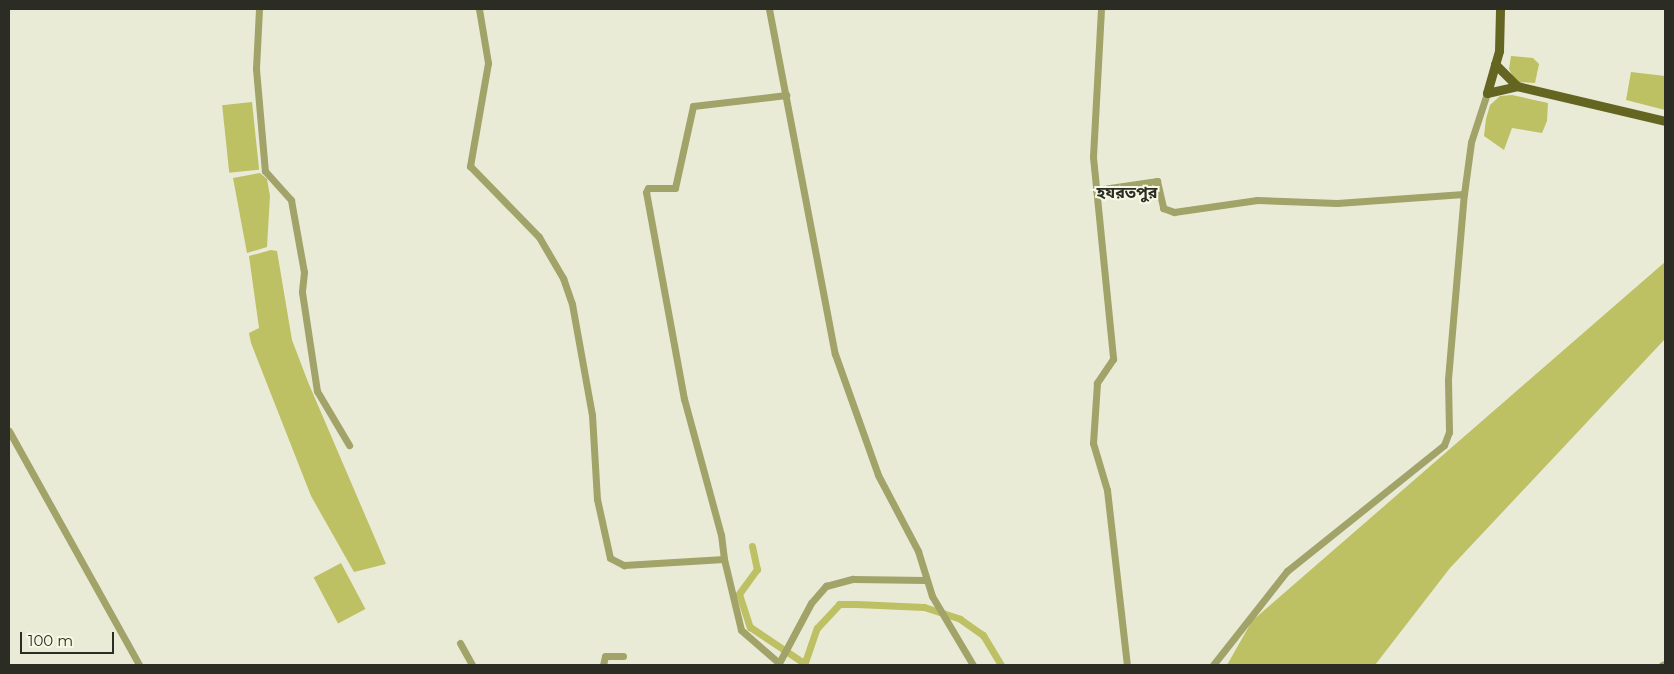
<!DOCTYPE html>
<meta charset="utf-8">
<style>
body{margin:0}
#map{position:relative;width:1674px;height:674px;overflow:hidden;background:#eaebd7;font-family:Montserrat,"Noto Sans Bengali",sans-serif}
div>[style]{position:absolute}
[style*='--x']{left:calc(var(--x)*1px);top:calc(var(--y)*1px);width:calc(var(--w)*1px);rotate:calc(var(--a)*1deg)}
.water>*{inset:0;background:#bdc063;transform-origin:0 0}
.canal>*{height:7px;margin:-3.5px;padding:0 3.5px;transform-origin:3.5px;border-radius:3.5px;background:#bdc063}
.minor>*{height:7px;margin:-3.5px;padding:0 3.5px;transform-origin:3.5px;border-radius:3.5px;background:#a1a368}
.major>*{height:9px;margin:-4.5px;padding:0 4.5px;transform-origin:4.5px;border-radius:4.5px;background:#646521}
span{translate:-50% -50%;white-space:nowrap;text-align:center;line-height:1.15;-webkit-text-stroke:4px #f7f8e4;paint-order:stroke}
.quarter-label{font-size:16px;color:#2b2c24;font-weight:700}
.frame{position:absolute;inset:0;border:10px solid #2b2c24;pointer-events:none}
.scale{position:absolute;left:20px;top:632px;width:94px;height:22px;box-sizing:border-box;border:2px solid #2b2c24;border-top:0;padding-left:6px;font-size:15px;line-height:18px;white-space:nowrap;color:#2b2c24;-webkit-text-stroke:4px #f7f8e4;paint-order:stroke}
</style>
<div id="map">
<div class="water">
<div style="clip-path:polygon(1511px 56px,1533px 58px,1539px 64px,1535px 83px,1518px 82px,1513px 77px,1509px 69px)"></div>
<div style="clip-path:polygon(1631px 72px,1665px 76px,1665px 110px,1626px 100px)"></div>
<div style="clip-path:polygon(1512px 95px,1548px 103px,1547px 121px,1542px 133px,1512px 128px,1504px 150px,1484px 136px,1486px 119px,1490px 105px,1500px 96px)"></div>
<div style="left:252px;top:102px;width:68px;height:30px;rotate:84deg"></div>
<div style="clip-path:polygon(260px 173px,267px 179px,270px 196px,267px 247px,247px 253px,233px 178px)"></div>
<div style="clip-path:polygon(271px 250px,277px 251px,292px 340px,308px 382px,386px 564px,354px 572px,311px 496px,251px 343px,249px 333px,259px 328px,249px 256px)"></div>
<div style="clip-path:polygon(1665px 262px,1665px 339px,1450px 568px,1375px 665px,1227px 665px,1252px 621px)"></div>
<div style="left:341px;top:563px;width:52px;height:31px;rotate:62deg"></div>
</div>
<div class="canal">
<div style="--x:752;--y:546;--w:24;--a:78"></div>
<div style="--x:757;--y:569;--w:31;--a:126"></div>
<div style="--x:739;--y:594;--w:35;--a:72"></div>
<div style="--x:750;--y:627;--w:65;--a:33.7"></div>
<div style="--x:804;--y:665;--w:39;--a:-71"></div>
<div style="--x:817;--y:628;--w:33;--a:-47"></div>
<div style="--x:839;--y:604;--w:17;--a:0"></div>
<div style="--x:856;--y:604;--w:68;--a:2.5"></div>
<div style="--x:924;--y:607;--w:38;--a:18"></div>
<div style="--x:960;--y:619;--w:28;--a:35"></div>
<div style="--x:983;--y:635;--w:35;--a:59"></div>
</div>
<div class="minor">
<div style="--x:259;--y:9;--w:60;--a:92.9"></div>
<div style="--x:256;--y:69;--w:102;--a:85"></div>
<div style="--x:265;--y:171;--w:39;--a:48"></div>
<div style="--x:291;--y:200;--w:73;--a:79.8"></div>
<div style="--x:304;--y:272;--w:20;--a:96"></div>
<div style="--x:302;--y:292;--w:100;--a:81.4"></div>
<div style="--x:317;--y:391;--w:63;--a:59.3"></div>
<div style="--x:479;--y:9;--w:55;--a:80.5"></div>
<div style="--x:488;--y:63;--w:105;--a:99.9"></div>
<div style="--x:470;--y:166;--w:99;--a:45.8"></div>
<div style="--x:539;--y:237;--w:48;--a:59.7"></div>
<div style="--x:563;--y:278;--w:28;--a:71"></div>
<div style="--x:572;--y:304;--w:113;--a:79.8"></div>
<div style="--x:592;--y:415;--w:84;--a:86.6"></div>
<div style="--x:597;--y:499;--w:60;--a:77.6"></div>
<div style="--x:610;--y:558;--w:16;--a:27"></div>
<div style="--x:624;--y:565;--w:100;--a:-3.4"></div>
<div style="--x:724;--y:559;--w:73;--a:76.5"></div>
<div style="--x:741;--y:630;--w:50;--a:41"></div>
<div style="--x:769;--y:9;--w:351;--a:79.2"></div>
<div style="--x:835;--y:354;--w:128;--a:70.4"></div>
<div style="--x:878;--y:475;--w:86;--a:62.2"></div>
<div style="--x:918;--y:551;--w:47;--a:72.7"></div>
<div style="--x:932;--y:596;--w:80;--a:59.3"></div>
<div style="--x:1101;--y:9;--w:148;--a:93.1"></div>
<div style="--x:1093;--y:157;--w:203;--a:84.3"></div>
<div style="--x:1113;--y:359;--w:29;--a:124"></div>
<div style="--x:1097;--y:383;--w:60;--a:93.8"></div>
<div style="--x:1093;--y:443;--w:49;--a:73.4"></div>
<div style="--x:1107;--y:490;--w:176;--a:83.5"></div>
<div style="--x:1096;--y:190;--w:62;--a:-8.4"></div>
<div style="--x:1157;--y:181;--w:28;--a:77"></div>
<div style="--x:1163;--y:208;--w:12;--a:20"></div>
<div style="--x:1174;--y:212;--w:84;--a:-8.2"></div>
<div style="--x:1257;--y:200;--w:80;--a:2.1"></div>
<div style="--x:1337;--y:203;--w:127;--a:-4.1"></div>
<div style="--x:9;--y:431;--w:268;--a:60.9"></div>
<div style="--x:724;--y:559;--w:24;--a:-97"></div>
<div style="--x:721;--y:535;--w:141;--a:-105.2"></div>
<div style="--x:684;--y:399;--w:210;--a:-100.4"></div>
<div style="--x:646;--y:192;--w:4;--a:-63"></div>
<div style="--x:648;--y:188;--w:27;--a:0"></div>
<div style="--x:675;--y:188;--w:84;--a:-77.6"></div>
<div style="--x:693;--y:106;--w:94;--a:-6.7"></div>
<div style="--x:460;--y:643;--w:25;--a:61"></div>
<div style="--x:779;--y:663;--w:68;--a:-61.9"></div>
<div style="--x:811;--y:603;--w:23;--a:-49"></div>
<div style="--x:826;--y:586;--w:28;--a:-15"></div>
<div style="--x:853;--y:579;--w:72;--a:0.8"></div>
<div style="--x:603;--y:665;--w:9;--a:-77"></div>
<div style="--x:605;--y:656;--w:18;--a:0"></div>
<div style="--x:1213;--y:665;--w:120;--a:-51.8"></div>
<div style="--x:1287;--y:571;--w:201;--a:-38.7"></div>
<div style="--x:1444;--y:445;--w:14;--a:-69"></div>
<div style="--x:1449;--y:432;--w:53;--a:-91.1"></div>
<div style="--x:1448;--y:379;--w:186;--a:-85.1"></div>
<div style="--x:1464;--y:194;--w:52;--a:-82.3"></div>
<div style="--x:1471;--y:142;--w:52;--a:-71.9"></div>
<div style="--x:1662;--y:665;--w:3;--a:-18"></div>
</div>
<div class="major">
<div style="--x:1495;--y:64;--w:31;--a:45"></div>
<div style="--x:1487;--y:93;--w:31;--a:-13"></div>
<div style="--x:1517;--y:86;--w:152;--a:13.3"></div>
<div style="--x:1487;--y:93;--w:44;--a:-74.1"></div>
<div style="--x:1499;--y:51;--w:42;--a:-88.6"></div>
</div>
<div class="quarter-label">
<span style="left:1127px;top:193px">হযরতপুর</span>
</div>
<div class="frame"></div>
<div class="scale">100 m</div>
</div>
